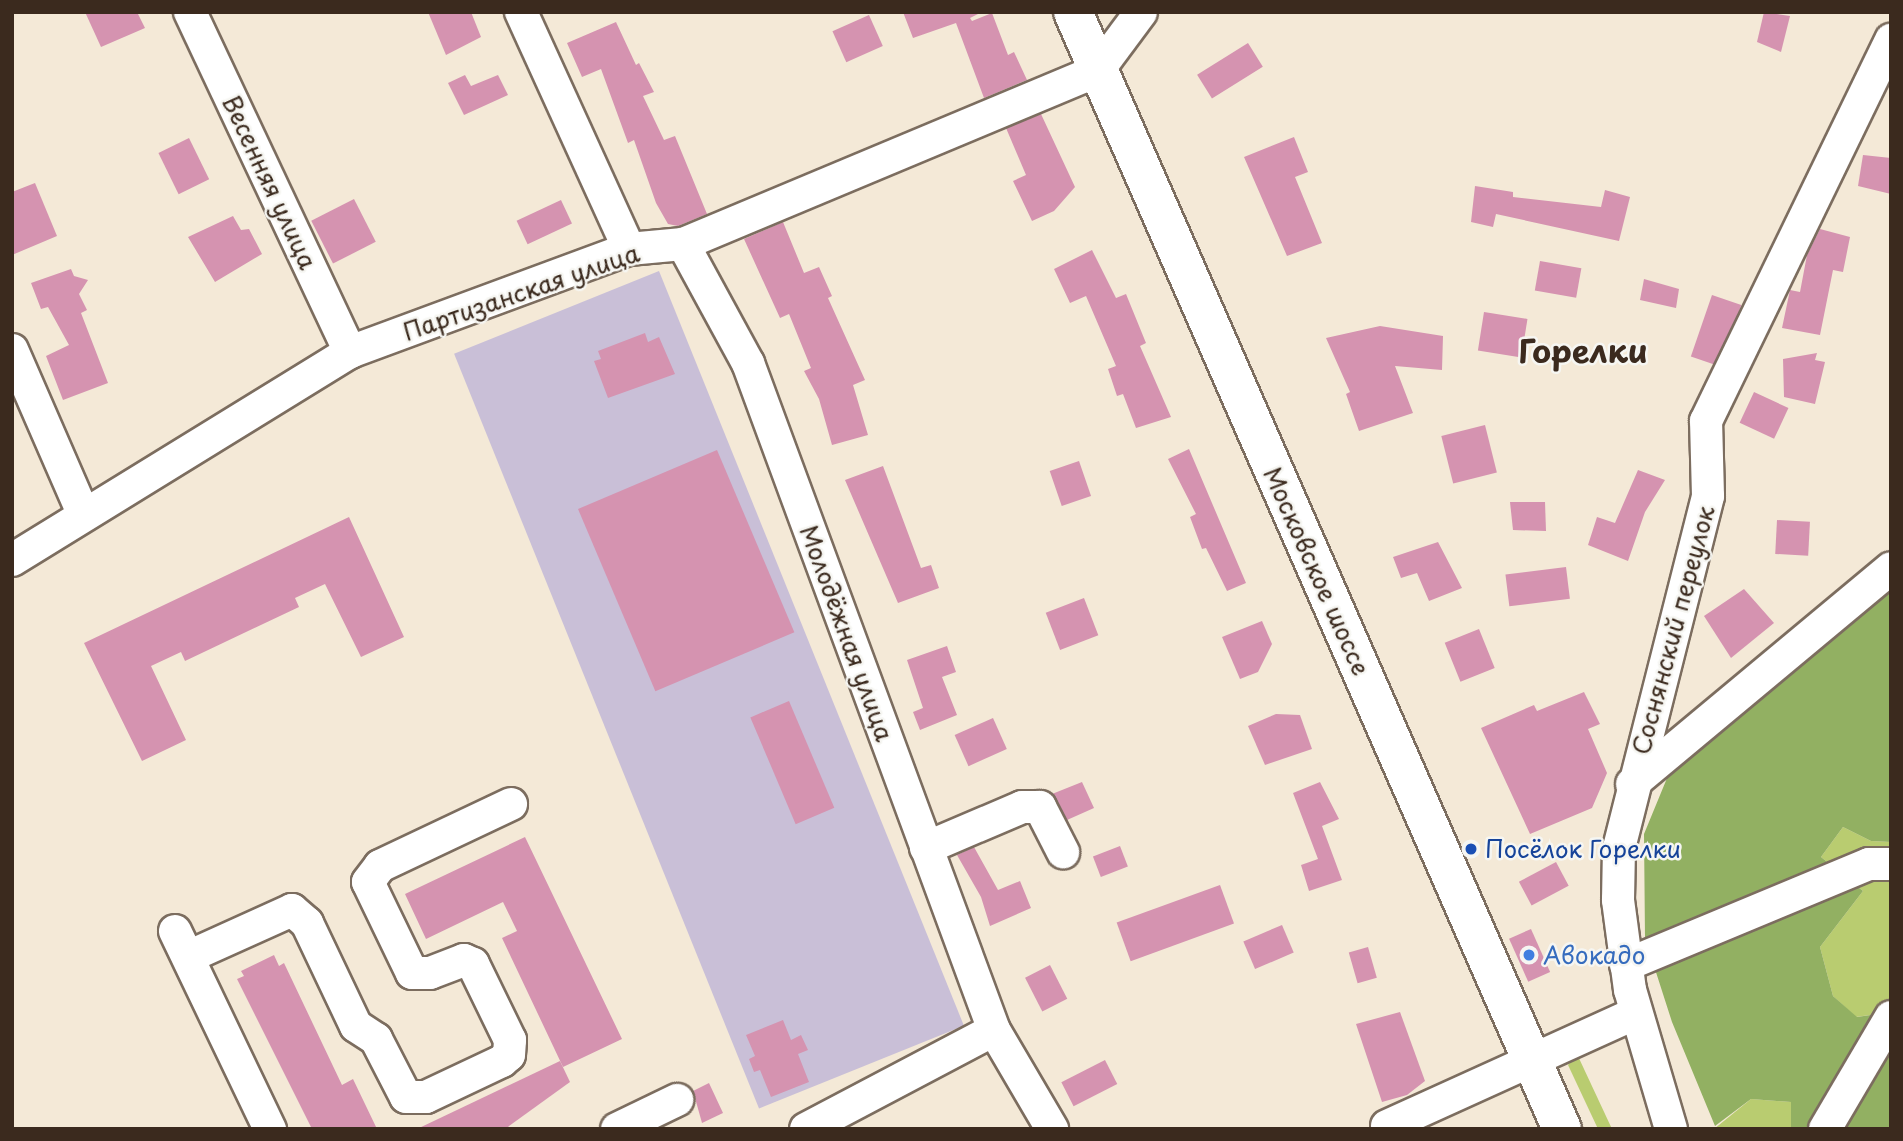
<!DOCTYPE html>
<meta charset="utf-8">
<style>
body{margin:0}
#map{position:relative;width:1903px;height:1141px;overflow:hidden;background:#f4e9d7;font-family:"Playpen Sans",sans-serif}
div>[style]{position:absolute}
[style*='--x']{left:calc(var(--x)*1px);top:calc(var(--y)*1px);width:calc(var(--w)*1px);rotate:calc(var(--a)*1deg)}
.industrial>*{inset:0;background:#c9bfd7;transform-origin:0 0}
.green>*{inset:0;background:#b9cc70}
.forest>*{inset:0;background:#92b062}
.building>*{inset:0;background:#d593b0;transform-origin:0 0}
.roads{filter:drop-shadow(2px 0 #7c6d5f) drop-shadow(-2px 0 #7c6d5f) drop-shadow(0 2px #7c6d5f) drop-shadow(0 -2px #7c6d5f)}
.minor>*{height:32px;margin:-16px;padding:0 16px;transform-origin:16px;border-radius:16px;background:#fff}
.major>*{height:38px;margin:-19px;padding:0 19px;transform-origin:19px;border-radius:19px;background:#fff}
.dots>*{width:19px;height:19px;translate:-50% -50%;box-sizing:border-box;border:4px solid #f6f6f2;border-radius:50%}
span{translate:-50% -50%;white-space:nowrap;text-align:center;line-height:1.15;-webkit-text-stroke:5px #f6f6f2;paint-order:stroke}
.street-label{font-size:24px;color:#3b2a1e}
.transit-label{font-size:24px;color:#164399}
.left{translate:0 -50%;text-align:left}
.shop-label{font-size:24px;color:#366cbe}
.district-label{font-size:32px;color:#3b2a1e;font-weight:700}
.frame{position:absolute;inset:0;border:14px solid #3b2a1e;pointer-events:none}
</style>
<div id="map">
<div class="industrial">
<div style="left:659px;top:271px;width:814px;height:221px;rotate:68deg"></div>
</div>
<div class="green">
<div style="clip-path:polygon(1843px 827px,1871px 841px,1891px 842px,1891px 1012px,1856px 1017px,1833px 996px,1820px 947px,1863px 891px,1821px 857px)"></div>
<div style="clip-path:polygon(1577px 1054px,1612px 1129px,1598px 1129px,1568px 1065px)"></div>
<div style="clip-path:polygon(1751px 1099px,1791px 1102px,1791px 1129px,1714px 1129px)"></div>
</div>
<div class="forest">
<div style="clip-path:polygon(1891px 585px,1891px 842px,1871px 841px,1843px 827px,1821px 857px,1863px 891px,1820px 947px,1833px 996px,1857px 1017px,1891px 1012px,1891px 1129px,1791px 1129px,1791px 1102px,1751px 1099px,1715px 1126px,1672px 1022px,1645px 938px,1644px 834px,1672px 766px)"></div>
</div>
<div class="building">
<div style="clip-path:polygon(85px 12px,137px 12px,145px 28px,101px 47px)"></div>
<div style="clip-path:polygon(428px 12px,471px 12px,481px 37px,446px 55px)"></div>
<div style="clip-path:polygon(903px 12px,982px 12px,970px 18px,972px 21px,992px 13px,1008px 55px,1014px 52px,1027px 80px,984px 98px,956px 23px,913px 38px)"></div>
<div style="clip-path:polygon(1764px 12px,1790px 16px,1781px 52px,1757px 42px)"></div>
<div style="left:869px;top:15px;width:34px;height:40px;rotate:66deg"></div>
<div style="clip-path:polygon(616px 22px,636px 65px,639px 63px,654px 92px,643px 96px,664px 140px,675px 136px,707px 214px,678px 226px,668px 224px,656px 203px,634px 140px,628px 143px,601px 69px,582px 77px,567px 43px)"></div>
<div style="left:1248px;top:43px;width:28px;height:60px;rotate:58deg"></div>
<div style="clip-path:polygon(465px 75px,471px 86px,498px 75px,508px 95px,464px 115px,448px 83px)"></div>
<div style="clip-path:polygon(1041px 114px,1075px 187px,1054px 211px,1032px 221px,1013px 181px,1026px 175px,1006px 128px)"></div>
<div style="clip-path:polygon(1294px 137px,1308px 172px,1295px 177px,1322px 243px,1287px 256px,1244px 157px)"></div>
<div style="left:189px;top:138px;width:46px;height:34px;rotate:64deg"></div>
<div style="clip-path:polygon(1863px 155px,1891px 158px,1891px 194px,1858px 186px)"></div>
<div style="clip-path:polygon(35px 183px,57px 236px,12px 255px,12px 192px)"></div>
<div style="clip-path:polygon(1475px 186px,1513px 192px,1513px 197px,1601px 207px,1605px 190px,1630px 197px,1619px 241px,1496px 214px,1493px 227px,1471px 222px)"></div>
<div style="left:354px;top:199px;width:48px;height:48px;rotate:63deg"></div>
<div style="left:561px;top:200px;width:26px;height:49px;rotate:65deg"></div>
<div style="clip-path:polygon(233px 216px,241px 230px,249px 229px,262px 254px,215px 282px,188px 237px)"></div>
<div style="clip-path:polygon(783px 222px,804px 273px,819px 267px,832px 296px,828px 298px,865px 380px,853px 385px,868px 435px,832px 445px,819px 399px,804px 371px,811px 368px,789px 314px,780px 318px,744px 239px)"></div>
<div style="clip-path:polygon(1820px 229px,1850px 237px,1843px 272px,1833px 270px,1820px 335px,1782px 328px,1790px 290px,1800px 292px,1807px 255px)"></div>
<div style="clip-path:polygon(1092px 250px,1116px 298px,1126px 294px,1146px 343px,1140px 346px,1171px 417px,1136px 428px,1123px 394px,1117px 396px,1108px 369px,1116px 366px,1086px 296px,1070px 303px,1054px 269px)"></div>
<div style="left:1540px;top:261px;width:42px;height:30px;rotate:10deg"></div>
<div style="clip-path:polygon(71px 269px,74px 276px,88px 280px,79px 294px,87px 310px,81px 313px,108px 383px,63px 400px,46px 356px,69px 345px,48px 307px,41px 309px,31px 283px)"></div>
<div style="clip-path:polygon(1644px 279px,1679px 289px,1676px 308px,1640px 300px)"></div>
<div style="left:1712px;top:295px;width:31px;height:65px;rotate:19deg"></div>
<div style="left:1484px;top:312px;width:44px;height:39px;rotate:9deg"></div>
<div style="clip-path:polygon(1380px 326px,1443px 336px,1442px 370px,1395px 366px,1413px 413px,1359px 431px,1346px 394px,1350px 392px,1326px 338px)"></div>
<div style="clip-path:polygon(645px 333px,648px 342px,659px 337px,675px 374px,608px 398px,594px 361px,601px 359px,598px 351px)"></div>
<div style="clip-path:polygon(1817px 353px,1815px 360px,1825px 362px,1815px 404px,1784px 397px,1783px 359px)"></div>
<div style="left:1754px;top:392px;width:38px;height:34px;rotate:25deg"></div>
<div style="left:1485px;top:425px;width:49px;height:45px;rotate:76deg"></div>
<div style="clip-path:polygon(1189px 449px,1246px 583px,1227px 591px,1206px 548px,1202px 549px,1190px 517px,1196px 514px,1168px 459px)"></div>
<div style="left:717px;top:450px;width:198px;height:151px;rotate:67deg"></div>
<div style="left:1079px;top:461px;width:37px;height:31px;rotate:71deg"></div>
<div style="clip-path:polygon(883px 466px,921px 568px,931px 565px,939px 588px,898px 603px,845px 480px)"></div>
<div style="clip-path:polygon(1638px 470px,1665px 480px,1645px 512px,1628px 561px,1588px 545px,1597px 517px,1615px 523px)"></div>
<div style="clip-path:polygon(1510px 502px,1545px 502px,1546px 531px,1513px 530px)"></div>
<div style="clip-path:polygon(349px 517px,404px 637px,361px 657px,325px 584px,295px 598px,299px 607px,185px 661px,181px 652px,151px 666px,186px 740px,142px 761px,84px 643px)"></div>
<div style="left:1777px;top:520px;width:33px;height:34px;rotate:3deg"></div>
<div style="clip-path:polygon(1438px 542px,1462px 588px,1429px 601px,1417px 573px,1401px 578px,1393px 557px)"></div>
<div style="left:1566px;top:567px;width:32px;height:61px;rotate:83deg"></div>
<div style="clip-path:polygon(1744px 589px,1774px 623px,1731px 658px,1704px 616px)"></div>
<div style="left:1084px;top:598px;width:40px;height:41px;rotate:69deg"></div>
<div style="clip-path:polygon(1262px 621px,1272px 644px,1258px 672px,1240px 679px,1222px 637px)"></div>
<div style="left:1479px;top:629px;width:42px;height:37px;rotate:68deg"></div>
<div style="clip-path:polygon(947px 646px,956px 672px,942px 677px,957px 715px,920px 730px,913px 712px,923px 708px,907px 660px)"></div>
<div style="clip-path:polygon(1584px 692px,1600px 724px,1588px 729px,1607px 773px,1592px 808px,1530px 834px,1481px 728px,1534px 705px,1537px 711px)"></div>
<div style="left:789px;top:701px;width:116px;height:42px;rotate:67deg"></div>
<div style="clip-path:polygon(1276px 714px,1300px 715px,1312px 749px,1265px 765px,1248px 726px)"></div>
<div style="left:993px;top:718px;width:34px;height:42px;rotate:66deg"></div>
<div style="clip-path:polygon(1082px 782px,1094px 808px,1067px 820px,1052px 794px)"></div>
<div style="clip-path:polygon(1320px 782px,1339px 819px,1322px 826px,1342px 880px,1309px 891px,1301px 865px,1318px 859px,1293px 793px)"></div>
<div style="clip-path:polygon(525px 837px,622px 1039px,563px 1067px,502px 938px,517px 931px,503px 902px,426px 939px,405px 894px)"></div>
<div style="left:1120px;top:846px;width:22px;height:29px;rotate:69deg"></div>
<div style="clip-path:polygon(974px 847px,998px 890px,1020px 881px,1031px 908px,990px 926px,981px 897px,957px 855px)"></div>
<div style="left:1556px;top:862px;width:27px;height:42px;rotate:62deg"></div>
<div style="left:1220px;top:885px;width:41px;height:110px;rotate:70deg"></div>
<div style="left:1282px;top:925px;width:30px;height:42px;rotate:67deg"></div>
<div style="left:1531px;top:929px;width:47px;height:24px;rotate:66deg"></div>
<div style="left:1368px;top:947px;width:32px;height:20px;rotate:74deg"></div>
<div style="clip-path:polygon(274px 955px,279px 966px,284px 963px,342px 1085px,353px 1079px,377px 1129px,312px 1129px,237px 979px,244px 976px,241px 971px)"></div>
<div style="left:1050px;top:965px;width:38px;height:28px;rotate:63deg"></div>
<div style="clip-path:polygon(1400px 1012px,1425px 1081px,1407px 1095px,1382px 1102px,1356px 1024px)"></div>
<div style="clip-path:polygon(783px 1020px,791px 1040px,801px 1035px,808px 1050px,798px 1054px,809px 1082px,771px 1097px,760px 1070px,754px 1072px,749px 1059px,755px 1056px,746px 1035px)"></div>
<div style="left:1105px;top:1060px;width:27px;height:49px;rotate:63deg"></div>
<div style="clip-path:polygon(560px 1061px,570px 1082px,505px 1129px,417px 1129px)"></div>
<div style="clip-path:polygon(709px 1083px,723px 1113px,702px 1123px,693px 1091px)"></div>
</div>
<div class="roads">
<div class="minor">
<div style="--x:190;--y:12;--w:376;--a:64.8"></div>
<div style="--x:521;--y:12;--w:260;--a:65.5"></div>
<div style="--x:683;--y:244;--w:136;--a:61.4"></div>
<div style="--x:748;--y:363;--w:711;--a:69.76"></div>
<div style="--x:994;--y:1030;--w:115;--a:59.6"></div>
<div style="--x:12;--y:350;--w:178;--a:66.5"></div>
<div style="--x:12;--y:560;--w:397;--a:-31.6"></div>
<div style="--x:350;--y:352;--w:297;--a:-20.3"></div>
<div style="--x:629;--y:249;--w:54;--a:-5.3"></div>
<div style="--x:683;--y:244;--w:450;--a:-22.7"></div>
<div style="--x:1098;--y:70;--w:72;--a:-53.4"></div>
<div style="--x:1632;--y:784;--w:337;--a:-39.8"></div>
<div style="--x:926;--y:848;--w:104;--a:-23.1"></div>
<div style="--x:1022;--y:807;--w:18;--a:0"></div>
<div style="--x:1040;--y:807;--w:51;--a:62.9"></div>
<div style="--x:175;--y:931;--w:220;--a:64.4"></div>
<div style="--x:188;--y:957;--w:114;--a:-24.3"></div>
<div style="--x:292;--y:910;--w:20;--a:41"></div>
<div style="--x:307;--y:923;--w:114;--a:64.6"></div>
<div style="--x:356;--y:1026;--w:24;--a:33"></div>
<div style="--x:376;--y:1039;--w:65;--a:62.7"></div>
<div style="--x:406;--y:1097;--w:20;--a:0"></div>
<div style="--x:426;--y:1097;--w:84;--a:-25.3"></div>
<div style="--x:502;--y:1061;--w:9;--a:-41"></div>
<div style="--x:509;--y:1055;--w:15;--a:-86"></div>
<div style="--x:510;--y:1040;--w:85;--a:-116"></div>
<div style="--x:473;--y:964;--w:10;--a:-156"></div>
<div style="--x:464;--y:960;--w:36;--a:159"></div>
<div style="--x:430;--y:973;--w:18;--a:180"></div>
<div style="--x:412;--y:973;--w:101;--a:-115.8"></div>
<div style="--x:368;--y:882;--w:20;--a:-53"></div>
<div style="--x:380;--y:866;--w:145;--a:-25.3"></div>
<div style="--x:1626;--y:965;--w:263;--a:-22.6"></div>
<div style="--x:1869;--y:864;--w:22;--a:0"></div>
<div style="--x:1387;--y:1126;--w:273;--a:-24.4"></div>
<div style="--x:617;--y:1129;--w:67;--a:-25.8"></div>
<div style="--x:806;--y:1129;--w:212;--a:-27.8"></div>
<div style="--x:1671;--y:1129;--w:145;--a:-106.4"></div>
<div style="--x:1630;--y:990;--w:91;--a:-97.6"></div>
<div style="--x:1618;--y:900;--w:52;--a:-88.9"></div>
<div style="--x:1619;--y:848;--w:363;--a:-75.8"></div>
<div style="--x:1708;--y:496;--w:75;--a:-91.5"></div>
<div style="--x:1706;--y:421;--w:424;--a:-64.1"></div>
<div style="--x:1825;--y:1129;--w:130;--a:-59.5"></div>
</div>
<div class="major">
<div style="--x:1073;--y:12;--w:1219;--a:66.36"></div>
</div>
</div>
<div class="dots">
<div style="left:1471px;top:849px;background:#1a4fb4"></div>
<div style="left:1529px;top:955px;background:#3f7fe0"></div>
</div>
<div class="street-label">
<span style="left:270px;top:182px;rotate:65deg">Весенняя улица</span>
<span style="left:521px;top:292px;rotate:-19deg">Партизанская улица</span>
<span style="left:1317px;top:571px;rotate:66deg">Московское шоссе</span>
<span style="left:1673px;top:630px;rotate:-75deg">Соснянский переулок</span>
<span style="left:847px;top:633px;rotate:70deg">Молодёжная улица</span>
</div>
<div class="transit-label">
<span class="left" style="left:1485px;top:849px">Посёлок Горелки</span>
</div>
<div class="shop-label">
<span class="left" style="left:1543px;top:955px">Авокадо</span>
</div>
<div class="district-label">
<span style="left:1583px;top:350px">Горелки</span>
</div>
<div class="frame"></div>
</div>
